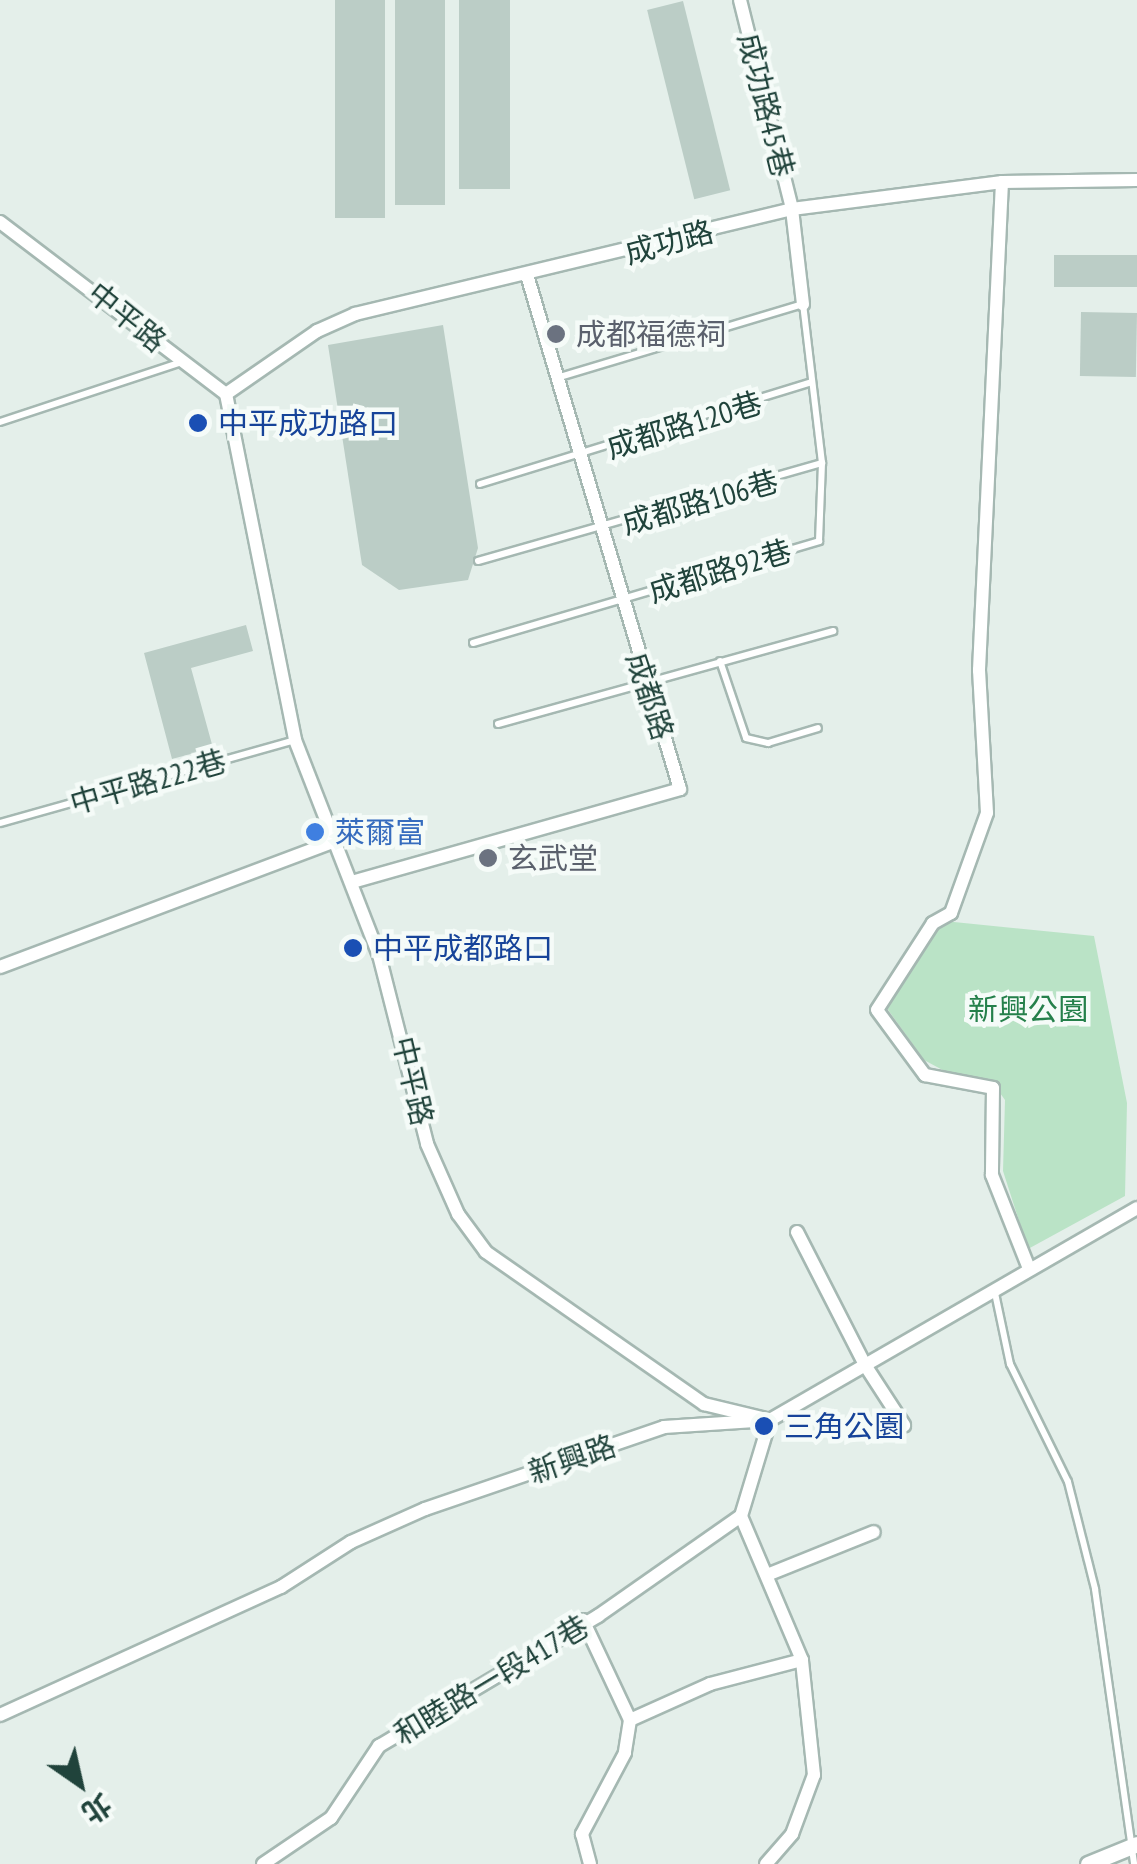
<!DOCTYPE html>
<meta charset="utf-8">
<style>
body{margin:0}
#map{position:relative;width:1137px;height:1864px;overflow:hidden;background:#e4efea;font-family:"PT Sans Narrow","Noto Sans TC",sans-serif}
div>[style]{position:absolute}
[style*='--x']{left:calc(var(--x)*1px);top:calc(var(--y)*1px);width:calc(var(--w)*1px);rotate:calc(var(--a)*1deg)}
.green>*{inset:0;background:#bae3c6}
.building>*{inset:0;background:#bbcdc6;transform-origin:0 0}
.roads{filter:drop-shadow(2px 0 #a5b8b2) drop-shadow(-2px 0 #a5b8b2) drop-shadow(0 2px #a5b8b2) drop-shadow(0 -2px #a5b8b2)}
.service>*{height:6px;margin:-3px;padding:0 3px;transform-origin:3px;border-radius:3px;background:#fff}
.minor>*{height:12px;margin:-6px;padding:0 6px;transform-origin:6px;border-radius:6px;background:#fff}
.tertiary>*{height:15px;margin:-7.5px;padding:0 7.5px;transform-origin:7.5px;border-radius:7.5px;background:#fff}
.dots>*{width:28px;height:28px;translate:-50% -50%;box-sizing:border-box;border:5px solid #f5fbf8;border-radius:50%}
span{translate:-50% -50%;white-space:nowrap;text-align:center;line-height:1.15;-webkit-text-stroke:9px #f5fbf8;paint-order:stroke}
.street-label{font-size:30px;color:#20433b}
.worship-label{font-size:30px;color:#5b616d}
.left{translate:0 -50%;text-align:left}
.transit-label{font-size:30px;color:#164399}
.shop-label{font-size:30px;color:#366cbe}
.park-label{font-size:30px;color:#25804b}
.north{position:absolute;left:30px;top:1734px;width:100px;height:100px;-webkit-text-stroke:8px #f5fbf8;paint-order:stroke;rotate:146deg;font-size:28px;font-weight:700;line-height:40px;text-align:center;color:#20433b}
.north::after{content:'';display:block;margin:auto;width:35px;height:45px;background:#20433b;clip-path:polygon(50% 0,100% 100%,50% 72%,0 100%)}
</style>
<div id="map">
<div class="green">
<div style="clip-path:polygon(944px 921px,1094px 936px,1127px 1103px,1125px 1196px,1028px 1249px,1003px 1171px,1005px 1100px,990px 1079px,950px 1074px,924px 1060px,886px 1007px)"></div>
</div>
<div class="building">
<div style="left:335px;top:0;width:50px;height:218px"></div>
<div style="left:395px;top:0;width:50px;height:205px"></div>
<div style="left:459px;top:0;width:51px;height:189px"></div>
<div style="left:683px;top:1px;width:195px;height:37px;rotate:76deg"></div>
<div style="left:1054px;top:255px;width:83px;height:32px"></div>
<div style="left:1081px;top:312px;width:56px;height:64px;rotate:1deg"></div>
<div style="clip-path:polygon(443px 325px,478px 548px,468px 580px,399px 590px,362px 565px,328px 345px)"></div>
<div style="clip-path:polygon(246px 625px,253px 651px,191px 668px,213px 748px,172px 759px,144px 653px)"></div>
</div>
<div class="roads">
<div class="service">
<div style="--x:0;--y:422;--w:191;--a:-18.3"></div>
<div style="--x:480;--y:484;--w:346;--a:-17.1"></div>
<div style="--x:478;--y:561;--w:358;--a:-15.9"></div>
<div style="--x:473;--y:643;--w:361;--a:-16.4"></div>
<div style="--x:819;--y:541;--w:78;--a:-87.8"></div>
<div style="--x:822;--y:463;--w:160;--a:-96.8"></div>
<div style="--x:803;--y:304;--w:254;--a:163.3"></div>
<div style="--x:720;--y:661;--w:81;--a:71.3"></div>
<div style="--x:746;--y:738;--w:23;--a:13"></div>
<div style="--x:768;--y:743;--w:52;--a:-16.7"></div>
<div style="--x:498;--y:724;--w:348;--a:-15.5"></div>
<div style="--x:0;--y:823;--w:306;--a:-15.7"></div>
<div style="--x:995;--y:1293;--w:73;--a:78.1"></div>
<div style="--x:1010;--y:1364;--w:131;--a:63.8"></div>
<div style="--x:1068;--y:1482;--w:110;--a:75.8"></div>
<div style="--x:1095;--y:1589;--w:278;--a:81.9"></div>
</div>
<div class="minor">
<div style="--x:740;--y:0;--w:215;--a:76"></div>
<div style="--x:792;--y:209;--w:96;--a:83.4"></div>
<div style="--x:1002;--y:182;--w:489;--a:92.7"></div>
<div style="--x:979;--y:670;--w:143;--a:86.8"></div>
<div style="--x:987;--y:813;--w:106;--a:109.8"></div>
<div style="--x:951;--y:913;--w:21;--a:151"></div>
<div style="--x:933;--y:923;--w:103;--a:122.8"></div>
<div style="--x:877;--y:1010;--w:81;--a:53.6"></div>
<div style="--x:925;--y:1075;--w:69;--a:10.8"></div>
<div style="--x:993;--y:1088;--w:87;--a:90.7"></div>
<div style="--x:992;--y:1175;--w:98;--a:68.4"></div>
<div style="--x:0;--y:222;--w:284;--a:37.3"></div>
<div style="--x:226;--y:394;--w:353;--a:78.7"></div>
<div style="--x:295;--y:740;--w:231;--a:68.7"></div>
<div style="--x:379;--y:955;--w:195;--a:75.7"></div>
<div style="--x:427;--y:1144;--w:77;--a:66.1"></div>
<div style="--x:458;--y:1214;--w:47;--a:53.6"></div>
<div style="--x:486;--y:1252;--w:266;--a:34.9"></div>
<div style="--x:704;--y:1404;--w:68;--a:13.6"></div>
<div style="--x:226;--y:394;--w:111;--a:-34.7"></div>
<div style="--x:317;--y:331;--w:42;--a:-24.1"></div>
<div style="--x:355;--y:314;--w:449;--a:-13.5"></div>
<div style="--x:792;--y:209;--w:212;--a:-7.3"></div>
<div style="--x:1002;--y:182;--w:135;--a:-0.8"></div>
<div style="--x:352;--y:882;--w:341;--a:-15.8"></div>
<div style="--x:680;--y:789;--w:536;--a:-106.58"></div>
<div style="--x:0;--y:967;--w:356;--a:-20.6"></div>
<div style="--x:797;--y:1232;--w:149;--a:62.9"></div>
<div style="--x:865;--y:1365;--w:72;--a:57"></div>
<div style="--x:767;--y:1575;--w:115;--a:-21.9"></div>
<div style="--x:583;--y:1620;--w:110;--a:64.8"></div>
<div style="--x:630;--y:1720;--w:33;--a:99"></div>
<div style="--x:625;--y:1753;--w:92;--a:118"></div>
<div style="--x:582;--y:1834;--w:31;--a:75"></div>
<div style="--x:0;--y:1715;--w:309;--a:-24.5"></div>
<div style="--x:281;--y:1587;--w:83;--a:-32.7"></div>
<div style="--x:351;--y:1542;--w:81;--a:-24"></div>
<div style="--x:425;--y:1509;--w:253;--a:-18.9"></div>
<div style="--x:664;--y:1427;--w:106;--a:-3.8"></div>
<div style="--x:770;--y:1420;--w:424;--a:-30"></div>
<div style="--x:630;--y:1720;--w:88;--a:-24.2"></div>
<div style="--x:710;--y:1684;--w:95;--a:-14.6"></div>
<div style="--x:263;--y:1864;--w:82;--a:-34.1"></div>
<div style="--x:331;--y:1818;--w:87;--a:-56.3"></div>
<div style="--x:379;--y:1746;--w:255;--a:-30.7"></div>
<div style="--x:598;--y:1616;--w:174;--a:-35"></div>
<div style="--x:766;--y:1864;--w:40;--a:-49"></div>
<div style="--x:792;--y:1834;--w:63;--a:-69.6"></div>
<div style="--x:814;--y:1775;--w:116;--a:-96"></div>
<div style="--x:802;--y:1660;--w:156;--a:-113"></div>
<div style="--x:741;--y:1516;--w:100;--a:-73.2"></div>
</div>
<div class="tertiary">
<div style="--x:1088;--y:1864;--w:53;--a:-22.2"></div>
</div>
</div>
<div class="dots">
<div style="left:556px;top:334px;background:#6b7280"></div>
<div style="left:198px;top:423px;background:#1a4fb4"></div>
<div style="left:315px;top:832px;background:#3f7fe0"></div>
<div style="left:488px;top:858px;background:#6b7280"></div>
<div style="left:353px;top:948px;background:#1a4fb4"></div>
<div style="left:764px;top:1426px;background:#1a4fb4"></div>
</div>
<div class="street-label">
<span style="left:766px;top:105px;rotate:76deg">成功路45巷</span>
<span style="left:669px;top:242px;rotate:-15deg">成功路</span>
<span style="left:127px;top:317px;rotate:39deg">中平路</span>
<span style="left:684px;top:425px;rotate:-17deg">成都路120巷</span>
<span style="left:700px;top:502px;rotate:-16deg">成都路106巷</span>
<span style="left:720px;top:571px;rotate:-17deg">成都路92巷</span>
<span style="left:650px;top:696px;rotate:72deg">成都路</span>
<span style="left:148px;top:782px;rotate:-16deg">中平路222巷</span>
<span style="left:413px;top:1081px;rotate:77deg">中平路</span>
<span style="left:572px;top:1459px;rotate:-19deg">新興路</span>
<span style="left:491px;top:1680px;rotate:-31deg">和睦路一段417巷</span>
</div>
<div class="worship-label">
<span class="left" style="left:576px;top:334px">成都福德祠</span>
<span class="left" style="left:508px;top:858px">玄武堂</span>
</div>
<div class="transit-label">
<span class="left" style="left:218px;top:423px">中平成功路口</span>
<span class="left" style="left:373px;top:948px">中平成都路口</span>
<span class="left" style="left:784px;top:1426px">三角公園</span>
</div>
<div class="shop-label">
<span class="left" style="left:335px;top:832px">萊爾富</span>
</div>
<div class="park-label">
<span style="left:1028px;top:1009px">新興公園</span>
</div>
<div class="north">北</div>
</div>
